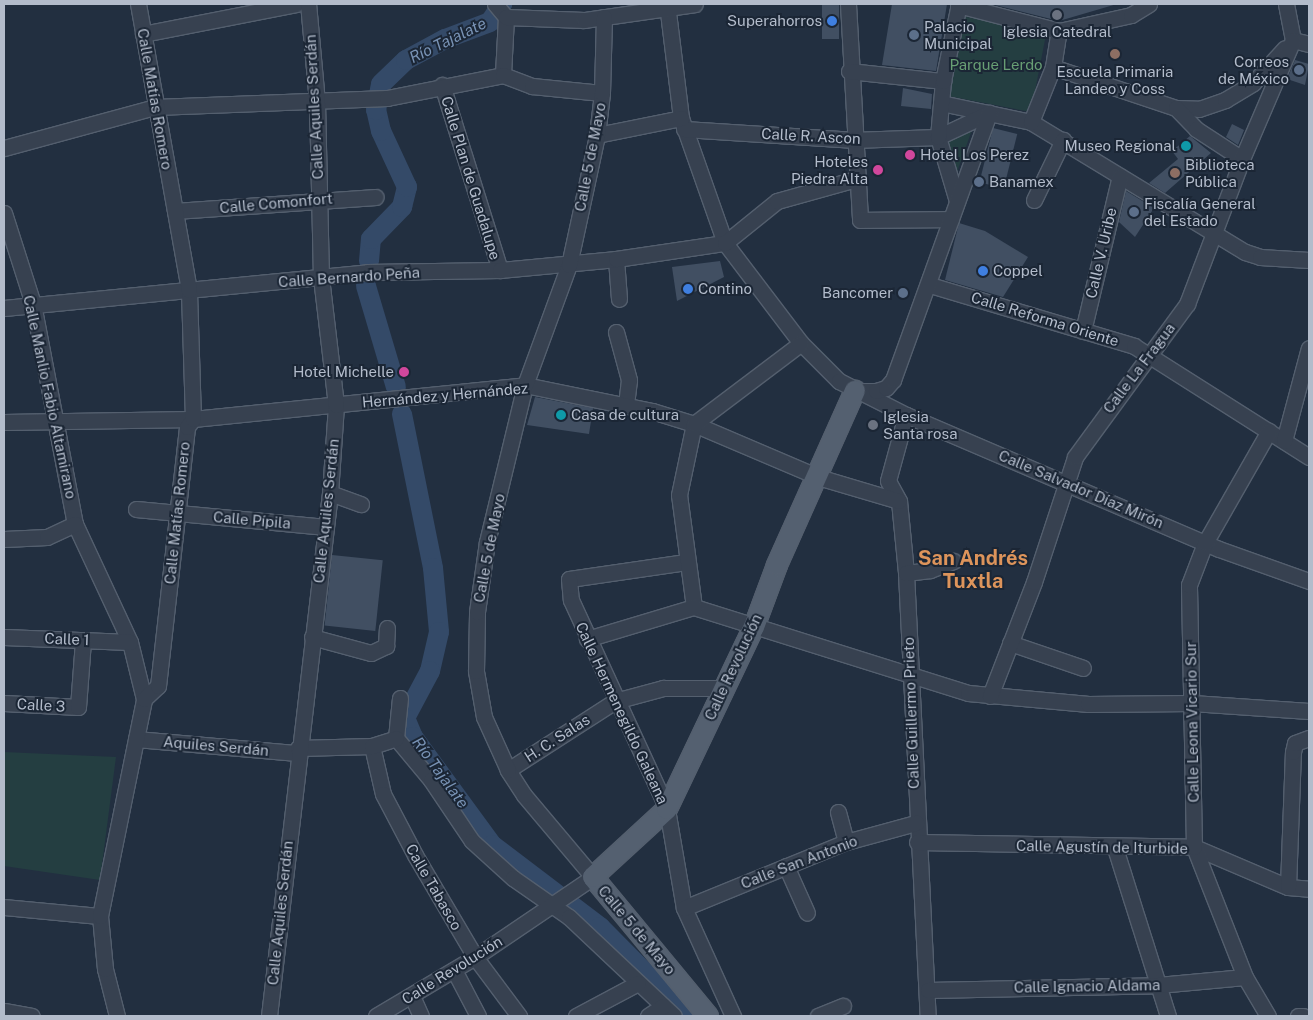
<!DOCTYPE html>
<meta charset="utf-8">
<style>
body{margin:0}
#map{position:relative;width:1313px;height:1020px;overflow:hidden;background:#222f40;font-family:"Public Sans",sans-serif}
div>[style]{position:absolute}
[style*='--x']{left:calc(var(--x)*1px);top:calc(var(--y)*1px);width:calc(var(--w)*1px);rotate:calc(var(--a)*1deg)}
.green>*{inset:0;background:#243e41;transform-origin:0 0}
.river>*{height:20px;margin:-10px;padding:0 10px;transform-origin:10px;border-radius:10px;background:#344a68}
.building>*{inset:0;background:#414f62;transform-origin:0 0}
.roads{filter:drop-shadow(1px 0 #545f6e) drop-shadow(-1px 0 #545f6e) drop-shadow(0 1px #545f6e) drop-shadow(0 -1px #545f6e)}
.minor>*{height:15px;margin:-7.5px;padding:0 7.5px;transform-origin:7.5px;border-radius:7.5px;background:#374150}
.major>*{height:20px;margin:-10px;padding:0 10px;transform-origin:10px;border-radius:10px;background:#546070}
.dots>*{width:14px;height:14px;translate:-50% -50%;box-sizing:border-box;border:2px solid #1b2635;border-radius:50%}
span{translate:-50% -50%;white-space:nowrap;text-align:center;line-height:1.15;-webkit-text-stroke:4px #1b2635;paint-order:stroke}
.poi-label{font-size:15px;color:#b3bccb}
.right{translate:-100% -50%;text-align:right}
.left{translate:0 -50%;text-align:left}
.park-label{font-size:15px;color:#689e74}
.street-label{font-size:15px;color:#b3bccb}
.water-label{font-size:16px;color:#7892b4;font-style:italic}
.district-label{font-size:20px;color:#dd945b;font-weight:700}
.frame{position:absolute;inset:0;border:5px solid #b3bccb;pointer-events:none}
</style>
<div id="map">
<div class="green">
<div style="left:961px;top:16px;width:87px;height:81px;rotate:11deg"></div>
<div style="clip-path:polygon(973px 127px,956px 175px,946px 137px)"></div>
<div style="clip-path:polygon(4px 752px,116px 757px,100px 880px,4px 866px)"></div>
</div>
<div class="river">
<div style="--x:369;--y:261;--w:22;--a:-85"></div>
<div style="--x:371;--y:239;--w:45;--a:-45.9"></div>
<div style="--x:402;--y:207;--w:21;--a:-76"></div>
<div style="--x:407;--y:187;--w:62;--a:-114.9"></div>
<div style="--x:381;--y:131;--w:22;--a:-103"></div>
<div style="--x:376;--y:110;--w:26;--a:-79"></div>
<div style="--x:381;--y:84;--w:35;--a:-44"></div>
<div style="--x:406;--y:60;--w:44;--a:-28.3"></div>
<div style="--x:445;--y:39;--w:48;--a:-20.7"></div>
<div style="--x:490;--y:22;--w:22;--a:-56"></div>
<div style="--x:366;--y:286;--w:105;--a:73.5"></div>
<div style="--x:402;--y:414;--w:157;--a:78.6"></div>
<div style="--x:433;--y:568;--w:64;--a:84.6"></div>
<div style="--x:439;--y:632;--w:40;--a:103"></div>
<div style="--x:430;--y:671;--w:53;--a:118"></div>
<div style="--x:405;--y:718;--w:21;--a:67"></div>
<div style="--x:413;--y:737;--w:134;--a:53.8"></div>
<div style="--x:492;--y:845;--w:136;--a:37.2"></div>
<div style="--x:600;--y:927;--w:125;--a:45.3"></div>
</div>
<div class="building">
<div style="left:822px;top:4px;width:17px;height:35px"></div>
<div style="clip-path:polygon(892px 4px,947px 4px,936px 71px,882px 65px)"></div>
<div style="clip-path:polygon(991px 4px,1117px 4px,1059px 21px)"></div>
<div style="clip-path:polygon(1295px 60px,1309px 64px,1305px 85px,1287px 79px)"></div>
<div style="clip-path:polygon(903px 88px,932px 94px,931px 109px,901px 106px)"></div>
<div style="clip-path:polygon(1232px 124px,1244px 130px,1238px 145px,1226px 137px)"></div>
<div style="left:993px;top:128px;width:25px;height:56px;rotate:14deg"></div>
<div style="clip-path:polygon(1190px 136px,1211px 153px,1165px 193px,1149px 183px,1178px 159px,1172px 151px)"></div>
<div style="clip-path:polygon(1126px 191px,1154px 208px,1135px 237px,1119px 222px)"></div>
<div style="clip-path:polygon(959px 223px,985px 231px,1028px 257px,1003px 297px,945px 280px)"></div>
<div style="clip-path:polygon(720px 261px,724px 277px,677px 301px,672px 267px)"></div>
<div style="clip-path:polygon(535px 397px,593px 408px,589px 434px,527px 425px)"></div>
<div style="left:332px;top:555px;width:51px;height:71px;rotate:6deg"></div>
</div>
<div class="roads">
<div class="minor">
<div style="--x:495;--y:4;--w:17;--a:50"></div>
<div style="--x:506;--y:17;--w:58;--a:93"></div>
<div style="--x:667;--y:4;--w:115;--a:83"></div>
<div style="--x:681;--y:118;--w:133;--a:70.6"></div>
<div style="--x:725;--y:243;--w:126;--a:52.8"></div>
<div style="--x:801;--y:343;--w:54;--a:45"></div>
<div style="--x:839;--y:381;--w:75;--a:26.9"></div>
<div style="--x:906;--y:415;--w:340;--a:23.2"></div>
<div style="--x:1219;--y:549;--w:96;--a:19.6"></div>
<div style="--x:848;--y:4;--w:216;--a:86.8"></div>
<div style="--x:860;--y:220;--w:91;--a:-0.6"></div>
<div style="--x:1286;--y:4;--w:37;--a:79"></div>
<div style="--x:958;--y:5;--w:104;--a:14.4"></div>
<div style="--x:1059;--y:31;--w:74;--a:-12.5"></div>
<div style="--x:1131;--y:15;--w:21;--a:-31"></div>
<div style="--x:506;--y:17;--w:78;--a:2.2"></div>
<div style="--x:584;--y:20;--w:112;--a:-8.2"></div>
<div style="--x:143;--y:34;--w:156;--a:-11.1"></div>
<div style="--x:1293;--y:40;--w:16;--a:14"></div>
<div style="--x:1053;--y:67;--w:130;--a:18.4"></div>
<div style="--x:1176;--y:108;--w:23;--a:2"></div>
<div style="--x:1199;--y:109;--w:28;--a:-19"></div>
<div style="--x:1225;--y:100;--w:33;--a:-31"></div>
<div style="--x:1253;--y:83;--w:47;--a:-47.6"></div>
<div style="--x:849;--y:71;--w:95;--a:6.1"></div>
<div style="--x:442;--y:85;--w:194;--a:72.6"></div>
<div style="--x:941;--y:103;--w:92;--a:11.9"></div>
<div style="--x:1031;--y:122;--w:250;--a:31.3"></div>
<div style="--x:1245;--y:252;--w:16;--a:18"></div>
<div style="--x:1260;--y:257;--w:49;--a:3.5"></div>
<div style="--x:1176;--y:108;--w:29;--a:46"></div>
<div style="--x:1196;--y:129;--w:55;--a:33.1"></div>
<div style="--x:1031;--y:122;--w:59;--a:-68.2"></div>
<div style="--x:1053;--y:67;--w:36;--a:-81"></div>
<div style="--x:684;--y:129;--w:168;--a:3.7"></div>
<div style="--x:852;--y:140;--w:86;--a:-2"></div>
<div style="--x:938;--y:137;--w:56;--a:-25.2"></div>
<div style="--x:597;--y:135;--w:86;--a:-11.4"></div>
<div style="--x:4;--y:148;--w:156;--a:-15.2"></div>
<div style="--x:155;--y:107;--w:232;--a:-2.2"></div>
<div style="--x:387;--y:98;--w:118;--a:-11.2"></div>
<div style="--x:503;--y:75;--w:31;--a:21"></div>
<div style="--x:532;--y:86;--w:70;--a:5.7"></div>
<div style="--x:1034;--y:200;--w:67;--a:-64.2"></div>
<div style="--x:957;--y:201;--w:67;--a:-106.5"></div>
<div style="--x:938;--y:137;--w:56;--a:-84.9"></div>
<div style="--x:943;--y:81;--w:79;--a:-78.3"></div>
<div style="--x:175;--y:211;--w:201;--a:-4"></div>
<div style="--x:4;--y:213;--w:96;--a:72.3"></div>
<div style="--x:33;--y:304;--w:224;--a:79.2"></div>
<div style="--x:75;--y:524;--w:130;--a:65"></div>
<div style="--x:130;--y:642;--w:59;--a:76.2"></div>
<div style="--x:616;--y:259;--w:40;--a:85.7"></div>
<div style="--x:930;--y:285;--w:213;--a:16.6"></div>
<div style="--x:1134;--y:346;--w:207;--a:32.4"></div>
<div style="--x:4;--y:308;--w:366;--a:-5.6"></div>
<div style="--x:368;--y:272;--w:132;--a:-0.9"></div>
<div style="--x:500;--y:270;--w:117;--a:-5.4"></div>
<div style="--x:616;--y:259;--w:110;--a:-8.4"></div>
<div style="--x:725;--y:243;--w:67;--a:-38.9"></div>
<div style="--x:777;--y:201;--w:82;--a:-15.6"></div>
<div style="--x:1083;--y:331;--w:159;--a:-76.6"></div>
<div style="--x:616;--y:332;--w:50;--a:74.8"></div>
<div style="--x:629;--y:380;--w:26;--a:97"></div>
<div style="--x:858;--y:391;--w:18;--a:0"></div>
<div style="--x:876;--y:391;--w:10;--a:-17"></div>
<div style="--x:886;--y:388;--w:11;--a:-49"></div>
<div style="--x:893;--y:380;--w:284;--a:-70.2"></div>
<div style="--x:906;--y:415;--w:68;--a:105.3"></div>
<div style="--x:888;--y:481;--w:23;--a:61"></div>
<div style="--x:899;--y:501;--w:72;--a:84.4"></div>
<div style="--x:906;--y:573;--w:444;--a:87.2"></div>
<div style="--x:4;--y:422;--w:189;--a:-0.9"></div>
<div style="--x:193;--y:419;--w:334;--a:-5.8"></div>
<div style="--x:525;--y:385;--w:130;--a:11.6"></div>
<div style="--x:652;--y:411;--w:44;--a:17.2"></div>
<div style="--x:694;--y:424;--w:135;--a:23.1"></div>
<div style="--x:818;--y:477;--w:84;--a:16.5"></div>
<div style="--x:1284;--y:441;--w:96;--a:-75"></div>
<div style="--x:330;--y:493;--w:33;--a:20"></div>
<div style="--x:136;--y:509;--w:191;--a:5.4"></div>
<div style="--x:4;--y:539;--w:43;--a:-2.7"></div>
<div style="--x:47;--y:537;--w:31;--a:-25"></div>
<div style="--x:686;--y:562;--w:118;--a:171.7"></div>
<div style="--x:569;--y:579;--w:21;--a:85"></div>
<div style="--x:571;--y:600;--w:230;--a:65.3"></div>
<div style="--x:667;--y:809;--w:100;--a:80.3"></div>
<div style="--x:684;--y:908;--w:119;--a:65.6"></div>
<div style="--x:906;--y:573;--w:24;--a:-7"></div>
<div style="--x:930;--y:570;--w:25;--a:-21"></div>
<div style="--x:694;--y:607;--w:287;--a:17.4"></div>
<div style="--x:968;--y:693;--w:121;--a:5.2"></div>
<div style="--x:1088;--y:704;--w:104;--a:-0.6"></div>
<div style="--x:1192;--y:703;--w:117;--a:3.9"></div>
<div style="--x:694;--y:607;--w:113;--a:-97.6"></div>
<div style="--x:679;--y:495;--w:73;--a:-78.1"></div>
<div style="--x:694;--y:424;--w:134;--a:-37.1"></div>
<div style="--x:4;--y:637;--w:126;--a:2.3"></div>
<div style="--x:312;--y:637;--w:61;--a:15.2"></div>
<div style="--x:371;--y:653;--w:17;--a:-25"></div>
<div style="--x:386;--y:646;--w:18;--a:-87"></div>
<div style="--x:587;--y:639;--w:112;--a:-16.7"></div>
<div style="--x:1010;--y:643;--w:77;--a:18.9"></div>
<div style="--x:990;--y:696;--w:122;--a:-68.9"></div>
<div style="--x:1034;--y:582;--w:132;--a:-71.8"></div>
<div style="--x:1075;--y:457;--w:190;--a:-53.8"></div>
<div style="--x:1187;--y:304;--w:155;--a:-69.2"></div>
<div style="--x:1242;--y:159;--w:129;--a:-66.8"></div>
<div style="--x:400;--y:698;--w:40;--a:95.7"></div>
<div style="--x:396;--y:738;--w:55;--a:50.2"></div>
<div style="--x:431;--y:780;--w:73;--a:56.1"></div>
<div style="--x:472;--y:841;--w:55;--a:42.1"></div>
<div style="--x:513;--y:878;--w:68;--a:34.9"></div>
<div style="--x:569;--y:917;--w:144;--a:43.3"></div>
<div style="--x:4;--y:703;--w:74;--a:3.1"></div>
<div style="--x:78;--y:707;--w:67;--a:-85.7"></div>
<div style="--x:136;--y:739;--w:162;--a:5"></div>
<div style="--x:372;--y:746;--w:49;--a:77.1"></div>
<div style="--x:383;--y:794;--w:69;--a:62.3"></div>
<div style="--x:415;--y:855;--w:118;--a:59.5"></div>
<div style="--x:475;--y:957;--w:74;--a:53.3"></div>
<div style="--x:298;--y:748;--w:74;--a:-1.5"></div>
<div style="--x:372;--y:746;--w:25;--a:-18"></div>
<div style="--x:508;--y:770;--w:127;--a:-32.8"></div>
<div style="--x:615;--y:701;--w:50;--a:-15.2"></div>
<div style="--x:663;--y:688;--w:60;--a:0"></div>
<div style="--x:838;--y:812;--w:31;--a:75"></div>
<div style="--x:917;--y:842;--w:277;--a:1"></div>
<div style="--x:1194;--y:847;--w:102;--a:23.1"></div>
<div style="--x:1288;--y:887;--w:21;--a:5"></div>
<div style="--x:1115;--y:848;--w:176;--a:72.5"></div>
<div style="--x:786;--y:866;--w:51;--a:65.9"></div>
<div style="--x:1288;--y:887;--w:135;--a:-87.9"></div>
<div style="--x:1293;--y:752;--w:9;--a:-77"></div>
<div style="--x:1295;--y:743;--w:15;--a:-20"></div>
<div style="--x:4;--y:907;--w:96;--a:5.4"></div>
<div style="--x:684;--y:908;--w:175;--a:-22.2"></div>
<div style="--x:846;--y:842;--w:73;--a:-15.2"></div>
<div style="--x:454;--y:970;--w:52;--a:62.4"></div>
<div style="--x:928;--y:990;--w:230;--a:-1.2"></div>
<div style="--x:1158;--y:985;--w:87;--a:-5.3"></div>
<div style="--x:412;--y:996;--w:22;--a:66"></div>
<div style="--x:4;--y:1011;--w:28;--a:10"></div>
<div style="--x:117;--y:1016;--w:49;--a:-104.3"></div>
<div style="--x:105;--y:969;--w:53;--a:-95.4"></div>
<div style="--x:100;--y:916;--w:221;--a:-78.5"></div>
<div style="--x:144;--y:699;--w:19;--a:-43"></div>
<div style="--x:158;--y:686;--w:261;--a:-83.6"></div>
<div style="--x:187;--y:427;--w:10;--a:-53"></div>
<div style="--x:193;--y:419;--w:129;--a:-91.8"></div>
<div style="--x:189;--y:290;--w:291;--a:-100.1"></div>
<div style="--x:269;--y:1016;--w:527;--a:-83.35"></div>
<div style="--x:330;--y:493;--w:88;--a:-86.1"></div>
<div style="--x:336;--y:405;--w:128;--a:-96.7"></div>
<div style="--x:321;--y:278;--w:176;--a:-91.3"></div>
<div style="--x:317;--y:102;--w:98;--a:-95.2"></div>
<div style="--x:376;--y:1016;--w:115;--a:-30.8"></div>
<div style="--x:475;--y:957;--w:143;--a:-34.1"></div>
<div style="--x:593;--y:877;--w:107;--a:-130.1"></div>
<div style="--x:524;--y:795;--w:30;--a:-123"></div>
<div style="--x:508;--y:770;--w:58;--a:-114.4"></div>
<div style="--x:484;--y:717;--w:47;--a:-99.9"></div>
<div style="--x:476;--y:671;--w:59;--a:-89"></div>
<div style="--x:477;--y:612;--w:71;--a:-81.9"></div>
<div style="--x:487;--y:542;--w:162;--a:-76.4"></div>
<div style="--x:525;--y:385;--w:128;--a:-69.9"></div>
<div style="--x:569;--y:265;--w:133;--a:-77.8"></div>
<div style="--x:597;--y:135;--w:42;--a:-83.2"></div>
<div style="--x:602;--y:93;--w:76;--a:-88.5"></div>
<div style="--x:576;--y:1016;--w:70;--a:-28"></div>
<div style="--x:648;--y:1016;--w:18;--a:-34"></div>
<div style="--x:818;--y:1016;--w:27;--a:-22"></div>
<div style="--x:1268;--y:1016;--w:45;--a:-120.5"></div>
<div style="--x:1245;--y:977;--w:140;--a:-111.4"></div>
<div style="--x:1194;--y:847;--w:262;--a:-91.1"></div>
<div style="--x:1189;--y:585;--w:45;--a:-69.1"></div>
<div style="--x:1205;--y:543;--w:129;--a:-60.3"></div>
<div style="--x:1298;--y:1016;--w:5;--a:0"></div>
</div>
<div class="major">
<div style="--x:708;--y:1016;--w:180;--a:-129.6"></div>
<div style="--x:593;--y:877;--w:100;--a:-42.6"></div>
<div style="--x:667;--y:809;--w:202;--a:-64.5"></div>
<div style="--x:754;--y:627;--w:66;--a:-69.6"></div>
<div style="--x:777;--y:565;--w:191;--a:-65.9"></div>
</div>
</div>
<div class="dots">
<div style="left:1057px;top:15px;background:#6b7280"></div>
<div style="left:832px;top:21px;background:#3f7fe0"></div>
<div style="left:914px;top:35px;background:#5c6f8a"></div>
<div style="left:1115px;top:54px;background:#8d6e63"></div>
<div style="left:1299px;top:70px;background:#5c6f8a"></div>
<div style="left:1186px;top:146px;background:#0f9aa8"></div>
<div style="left:910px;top:155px;background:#d1479c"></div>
<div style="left:878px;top:170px;background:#d1479c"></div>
<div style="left:1175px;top:173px;background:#8d6e63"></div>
<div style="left:979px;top:182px;background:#5c6f8a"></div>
<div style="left:1134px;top:212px;background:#5c6f8a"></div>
<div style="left:983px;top:271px;background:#3f7fe0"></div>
<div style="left:688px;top:289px;background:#3f7fe0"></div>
<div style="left:903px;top:293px;background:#5c6f8a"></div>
<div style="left:404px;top:372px;background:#d1479c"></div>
<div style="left:561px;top:415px;background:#0f9aa8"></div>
<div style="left:873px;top:425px;background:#6b7280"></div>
</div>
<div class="poi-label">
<span class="right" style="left:822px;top:21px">Superahorros</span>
<span class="left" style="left:924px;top:35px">Palacio<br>Municipal</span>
<span style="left:1057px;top:32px">Iglesia Catedral</span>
<span class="right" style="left:1289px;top:70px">Correos<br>de México</span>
<span style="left:1115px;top:80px">Escuela Primaria<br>Landeo y Coss</span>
<span class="right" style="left:1176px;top:146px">Museo Regional</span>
<span class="left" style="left:920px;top:155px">Hotel Los Perez</span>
<span class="right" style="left:868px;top:170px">Hoteles<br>Piedra Alta</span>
<span class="left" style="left:1185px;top:173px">Biblioteca<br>Pública</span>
<span class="left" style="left:989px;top:182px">Banamex</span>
<span class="left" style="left:1144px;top:212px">Fiscalía General<br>del Estado</span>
<span class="left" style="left:993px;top:271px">Coppel</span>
<span class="left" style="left:698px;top:289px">Contino</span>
<span class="right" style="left:893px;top:293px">Bancomer</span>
<span class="right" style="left:394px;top:372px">Hotel Michelle</span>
<span class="left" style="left:571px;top:415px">Casa de cultura</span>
<span class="left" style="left:883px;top:425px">Iglesia<br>Santa rosa</span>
</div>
<div class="park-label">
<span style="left:996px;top:65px">Parque Lerdo</span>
</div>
<div class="street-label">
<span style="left:155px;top:99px;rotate:80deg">Calle Matías Romero</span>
<span style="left:314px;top:107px;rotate:-93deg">Calle Aquiles Serdán</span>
<span style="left:811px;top:136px;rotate:3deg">Calle R. Ascon</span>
<span style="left:590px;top:157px;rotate:-79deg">Calle 5 de Mayo</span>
<span style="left:471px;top:178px;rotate:73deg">Calle Plan de Guadalupe</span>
<span style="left:276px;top:203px;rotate:-5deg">Calle Comonfort</span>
<span style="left:1101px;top:253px;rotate:-77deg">Calle V. Uribe</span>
<span style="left:349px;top:277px;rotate:-4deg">Calle Bernardo Peña</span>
<span style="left:1045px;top:319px;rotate:17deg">Calle Reforma Oriente</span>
<span style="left:1139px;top:368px;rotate:-53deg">Calle La Fragua</span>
<span style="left:445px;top:395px;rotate:-5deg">Hernández y Hernández</span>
<span style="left:50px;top:397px;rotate:78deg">Calle Manlio Fabio Altamirano</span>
<span style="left:1081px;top:489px;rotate:23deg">Calle Salvador Díaz Mirón</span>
<span style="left:326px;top:511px;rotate:-84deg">Calle Aquiles Serdán</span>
<span style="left:177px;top:513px;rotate:-84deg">Calle Matías Romero</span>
<span style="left:252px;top:520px;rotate:5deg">Calle Pípila</span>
<span style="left:489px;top:548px;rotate:-79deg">Calle 5 de Mayo</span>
<span style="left:67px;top:639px;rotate:2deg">Calle 1</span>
<span style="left:733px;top:667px;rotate:-65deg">Calle Revolución</span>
<span style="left:41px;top:705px;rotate:3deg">Calle 3</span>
<span style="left:622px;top:713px;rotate:65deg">Calle Hermenegildo Galeana</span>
<span style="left:911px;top:713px;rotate:-92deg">Calle Guillermo Prieto</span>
<span style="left:1192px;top:722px;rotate:-91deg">Calle Leona Vicario Sur</span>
<span style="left:557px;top:738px;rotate:-33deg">H. C. Salas</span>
<span style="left:216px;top:746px;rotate:5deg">Aquiles Serdán</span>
<span style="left:1102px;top:847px;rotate:1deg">Calle Agustín de Iturbide</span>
<span style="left:799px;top:862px;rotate:-21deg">Calle San Antonio</span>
<span style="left:434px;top:887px;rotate:60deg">Calle Tabasco</span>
<span style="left:280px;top:913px;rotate:-84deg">Calle Aquiles Serdán</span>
<span style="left:637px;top:930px;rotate:50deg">Calle 5 de Mayo</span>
<span style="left:452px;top:970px;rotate:-32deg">Calle Revolución</span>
<span style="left:1087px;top:986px;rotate:-1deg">Calle Ignacio Aldama</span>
</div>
<div class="water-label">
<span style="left:448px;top:41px;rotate:-26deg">Río Tajalate</span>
<span style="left:440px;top:773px;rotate:54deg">Río Tajalate</span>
</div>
<div class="district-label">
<span style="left:973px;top:570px">San Andrés<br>Tuxtla</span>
</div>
<div class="frame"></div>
</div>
